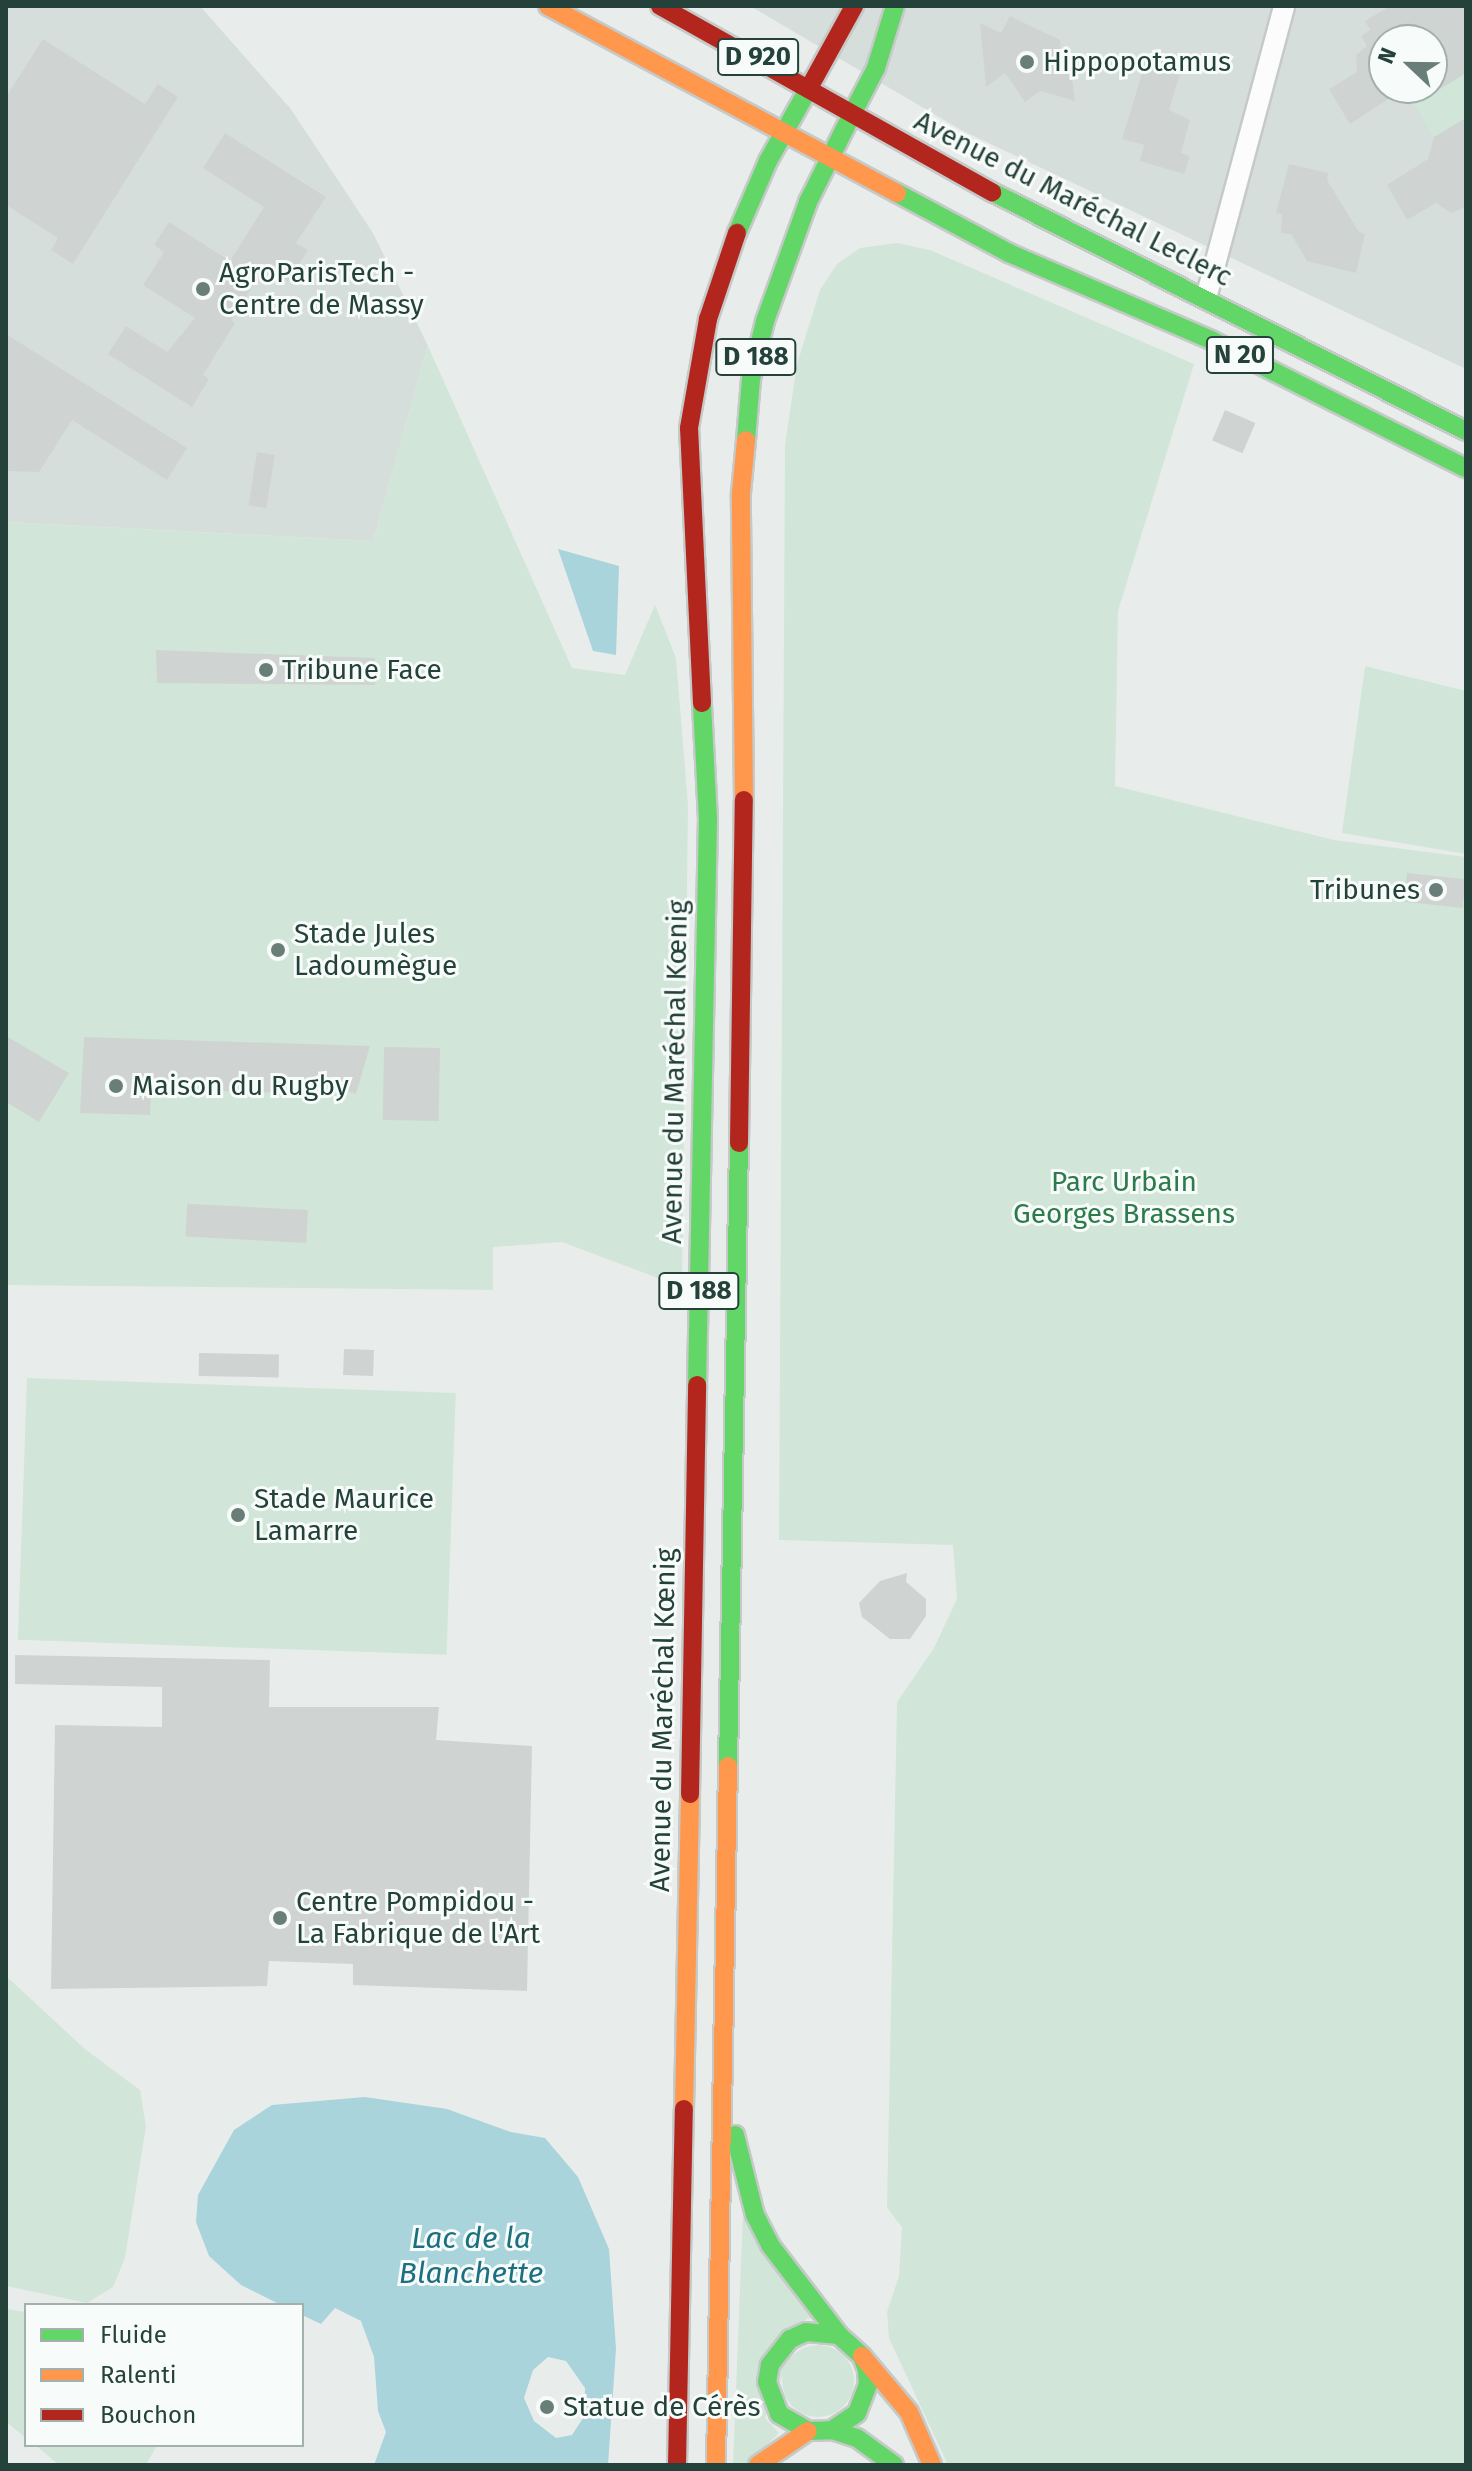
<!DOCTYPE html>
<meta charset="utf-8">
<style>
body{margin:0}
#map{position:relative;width:1472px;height:2471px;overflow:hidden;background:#e8edeb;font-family:"Fira Sans",sans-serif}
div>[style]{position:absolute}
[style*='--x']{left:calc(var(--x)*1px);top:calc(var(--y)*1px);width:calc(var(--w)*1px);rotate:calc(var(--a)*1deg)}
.built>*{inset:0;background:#d6dedb}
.green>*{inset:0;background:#d1e6d8;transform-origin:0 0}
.round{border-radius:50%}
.water>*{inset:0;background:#a9d4db}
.building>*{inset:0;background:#cfd4d2;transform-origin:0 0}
.roads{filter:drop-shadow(2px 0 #c5cac8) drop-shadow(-2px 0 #c5cac8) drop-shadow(0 2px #c5cac8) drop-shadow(0 -2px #c5cac8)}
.street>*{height:20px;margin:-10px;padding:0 10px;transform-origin:10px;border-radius:10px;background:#fcfcfc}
.fast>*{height:18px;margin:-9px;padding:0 9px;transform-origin:9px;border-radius:9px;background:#63d668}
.slow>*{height:18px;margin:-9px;padding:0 9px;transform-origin:9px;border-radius:9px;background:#ff974d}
.jam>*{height:18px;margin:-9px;padding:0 9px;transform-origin:9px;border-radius:9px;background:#b3261e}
.dots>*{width:22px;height:22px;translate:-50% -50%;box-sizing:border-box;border:4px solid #f7fbf9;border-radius:50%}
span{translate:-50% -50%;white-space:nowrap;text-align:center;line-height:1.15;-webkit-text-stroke:6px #f7fbf9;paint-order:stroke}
.shield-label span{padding:2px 6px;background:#f7fbf9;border:2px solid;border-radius:6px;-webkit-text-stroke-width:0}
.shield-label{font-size:26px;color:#24423a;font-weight:700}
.poi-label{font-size:28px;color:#24423a}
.left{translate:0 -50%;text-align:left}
.right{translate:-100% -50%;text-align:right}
.street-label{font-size:28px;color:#24423a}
.park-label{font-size:28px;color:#2d7a4b}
.water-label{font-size:30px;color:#1c6f80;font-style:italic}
.frame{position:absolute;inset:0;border:8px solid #24423a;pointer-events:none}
.legend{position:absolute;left:24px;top:2303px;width:280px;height:144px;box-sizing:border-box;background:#f7fbf9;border:2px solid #a3b1ad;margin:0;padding:10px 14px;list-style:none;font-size:24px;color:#24423a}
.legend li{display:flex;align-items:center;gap:16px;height:40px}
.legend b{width:40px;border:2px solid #a3b1ad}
.north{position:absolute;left:1368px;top:24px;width:80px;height:80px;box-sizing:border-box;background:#f7fbf9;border:2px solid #a3b1ad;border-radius:50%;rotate:292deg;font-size:22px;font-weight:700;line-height:32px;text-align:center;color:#24423a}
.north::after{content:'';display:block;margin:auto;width:28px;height:36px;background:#697e78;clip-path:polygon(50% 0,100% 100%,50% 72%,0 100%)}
</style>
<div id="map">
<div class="built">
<div style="clip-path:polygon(6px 6px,200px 6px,290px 108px,373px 233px,428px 346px,373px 541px,6px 522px)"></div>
<div style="clip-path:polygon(evenodd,750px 6px,1466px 6px,1466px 369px,961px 130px,750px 6px,1384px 40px,1432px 40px,1432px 88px,1384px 88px,1384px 40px)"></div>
</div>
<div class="green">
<div style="clip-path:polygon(1466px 73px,1466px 118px,1434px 137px,1414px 104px)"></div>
<div style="clip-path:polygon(897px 243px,930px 250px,1194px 364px,1118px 611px,1115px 786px,1334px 840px,1466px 857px,1466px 2465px,948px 2465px,889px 2338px,887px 2312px,899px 2276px,902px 2227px,887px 2208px,897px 1702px,934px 1648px,957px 1599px,953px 1545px,779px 1540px,785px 445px,797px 364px,820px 290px,837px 264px,860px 248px)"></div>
<div style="clip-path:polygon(428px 346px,572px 668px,625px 675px,655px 605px,676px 658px,688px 805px,682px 1287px,562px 1242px,493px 1247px,493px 1290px,6px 1285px,6px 522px,373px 541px)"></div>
<div style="clip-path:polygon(1365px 666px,1466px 691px,1466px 854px,1342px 833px)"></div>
<div style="left:27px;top:1378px;width:429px;height:262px;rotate:2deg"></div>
<div style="clip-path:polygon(6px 1976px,85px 2049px,140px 2090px,146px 2126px,125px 2258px,113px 2287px,87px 2303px,6px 2286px)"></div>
<div style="clip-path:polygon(743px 2213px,816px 2318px,806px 2319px,765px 2418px,779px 2433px,747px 2465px,733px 2465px)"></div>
<div style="clip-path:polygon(6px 2309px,26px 2312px,26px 2438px,6px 2422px)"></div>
<div class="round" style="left:782px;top:2345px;width:72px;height:72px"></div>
<div style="clip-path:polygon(35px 2445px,157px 2445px,146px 2465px,59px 2465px)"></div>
</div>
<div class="water">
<div style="clip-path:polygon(558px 549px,619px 566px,616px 655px,593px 651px)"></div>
<div style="clip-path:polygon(evenodd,365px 2097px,447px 2109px,511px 2132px,545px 2138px,578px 2177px,609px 2249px,616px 2349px,608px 2465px,374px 2465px,386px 2432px,378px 2411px,374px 2357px,361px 2321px,335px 2308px,321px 2324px,302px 2315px,302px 2305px,281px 2305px,241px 2285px,209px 2256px,196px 2222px,198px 2195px,234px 2130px,272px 2105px,365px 2097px,548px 2357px,566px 2361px,585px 2388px,585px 2415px,572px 2435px,556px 2438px,534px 2421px,524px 2398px,533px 2370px,548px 2357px)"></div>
</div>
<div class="building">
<div style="clip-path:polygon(1390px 6px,1466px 6px,1466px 73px,1432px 94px,1432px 40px,1384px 40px,1384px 88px,1405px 88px,1350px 124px,1329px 89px,1357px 72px,1356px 55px,1367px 46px,1361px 36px,1370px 30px,1365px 21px)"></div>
<div style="clip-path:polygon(1010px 16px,1060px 40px,1061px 53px,1069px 55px,1075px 101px,1040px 91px,1025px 102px,1005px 73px,986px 87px,980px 23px,1001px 33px)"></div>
<div style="clip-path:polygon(43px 39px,145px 104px,158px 84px,178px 97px,73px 264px,51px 250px,58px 238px,6px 205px,6px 97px)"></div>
<div style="clip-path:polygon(1148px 54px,1183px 64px,1169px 110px,1190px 120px,1181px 153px,1190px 156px,1184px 174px,1140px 161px,1144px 145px,1122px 139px)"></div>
<div style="clip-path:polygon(1466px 118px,1466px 207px,1451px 213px,1436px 203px,1407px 220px,1387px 185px,1428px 159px,1434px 137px)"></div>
<div style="clip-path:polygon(225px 133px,326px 197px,296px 243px,308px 250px,288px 282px,265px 267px,231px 320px,235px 323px,203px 375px,209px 379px,192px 407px,108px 354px,126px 326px,167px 352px,195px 318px,143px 285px,164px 252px,154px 245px,169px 222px,230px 261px,264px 207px,203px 168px)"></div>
<div style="clip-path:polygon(1289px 164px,1328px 173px,1327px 180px,1359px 232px,1365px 234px,1356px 273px,1307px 261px,1291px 234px,1281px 233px,1282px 214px,1276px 213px)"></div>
<div style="clip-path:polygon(6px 334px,187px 448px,167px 480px,72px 420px,39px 472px,6px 471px)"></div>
<div style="left:1225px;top:410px;width:33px;height:33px;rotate:23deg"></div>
<div style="left:257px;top:452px;width:18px;height:54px;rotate:9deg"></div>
<div style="clip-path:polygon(156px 650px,375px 658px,375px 685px,157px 683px)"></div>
<div style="left:1407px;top:873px;width:59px;height:29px;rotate:6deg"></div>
<div style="clip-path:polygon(6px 1036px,69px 1073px,39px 1122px,6px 1102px)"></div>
<div style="clip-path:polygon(84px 1037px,370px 1046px,356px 1094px,337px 1088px,323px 1094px,304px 1087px,290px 1093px,217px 1091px,216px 1086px,185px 1090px,183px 1085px,151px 1095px,150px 1115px,80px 1113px)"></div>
<div style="left:384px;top:1047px;width:56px;height:73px;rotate:1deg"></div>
<div style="left:308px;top:1210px;width:33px;height:121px;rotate:93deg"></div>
<div style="left:344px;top:1349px;width:30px;height:26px;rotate:2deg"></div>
<div style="left:199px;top:1353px;width:80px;height:23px;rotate:1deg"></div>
<div style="clip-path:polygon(907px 1573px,906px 1582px,926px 1599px,926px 1616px,910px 1639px,890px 1639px,862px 1617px,859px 1603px,880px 1581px)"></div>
<div style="clip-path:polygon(15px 1655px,270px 1660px,269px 1707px,439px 1707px,436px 1740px,532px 1746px,527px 1991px,353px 1985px,353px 1964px,269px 1961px,267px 1986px,51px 1989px,55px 1725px,162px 1727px,162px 1687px,15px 1684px)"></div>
</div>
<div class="roads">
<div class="street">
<div style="--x:1206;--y:298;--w:302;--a:-75"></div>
</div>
<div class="fast">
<div style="--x:852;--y:114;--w:52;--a:-62.4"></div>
<div style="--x:876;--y:68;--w:65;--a:-73"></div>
<div style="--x:992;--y:192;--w:531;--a:26.76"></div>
<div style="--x:897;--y:193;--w:127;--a:28.2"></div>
<div style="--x:1009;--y:253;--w:220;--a:23.3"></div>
<div style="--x:1211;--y:340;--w:285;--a:26.7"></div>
<div style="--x:737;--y:233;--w:78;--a:-66.7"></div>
<div style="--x:768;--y:161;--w:84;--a:-60.7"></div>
<div style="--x:746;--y:440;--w:61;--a:-85.3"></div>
<div style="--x:751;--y:379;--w:60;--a:-76.4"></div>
<div style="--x:765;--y:321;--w:127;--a:-70.1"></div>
<div style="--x:808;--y:202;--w:98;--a:-63.4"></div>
<div style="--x:697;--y:1385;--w:566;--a:-88.89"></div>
<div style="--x:708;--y:819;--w:116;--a:-93"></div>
<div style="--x:728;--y:1766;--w:623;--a:-88.99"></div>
<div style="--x:735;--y:2135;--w:82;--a:76"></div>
<div style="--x:755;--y:2215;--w:34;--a:63"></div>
<div style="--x:770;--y:2245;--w:113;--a:52.5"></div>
<div style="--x:832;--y:2430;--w:30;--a:-34"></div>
<div style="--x:857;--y:2413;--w:30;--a:-69"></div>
<div style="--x:868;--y:2385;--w:15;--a:-94"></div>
<div style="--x:867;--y:2370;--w:15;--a:-110"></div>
<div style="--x:862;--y:2356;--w:31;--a:-138"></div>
<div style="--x:839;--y:2335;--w:33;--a:-175"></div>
<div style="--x:806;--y:2332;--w:17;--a:156"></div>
<div style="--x:790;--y:2339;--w:33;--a:128"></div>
<div style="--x:770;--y:2365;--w:17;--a:100"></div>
<div style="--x:767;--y:2382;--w:34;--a:69"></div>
<div style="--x:779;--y:2414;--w:34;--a:30"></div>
<div style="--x:808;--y:2431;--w:24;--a:-2"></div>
<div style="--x:832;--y:2430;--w:26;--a:18"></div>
<div style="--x:857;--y:2438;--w:46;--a:36.1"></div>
</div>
<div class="slow">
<div style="--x:548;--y:6;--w:396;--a:28.2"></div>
<div style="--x:744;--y:800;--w:307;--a:-90.6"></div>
<div style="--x:741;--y:493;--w:53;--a:-84.6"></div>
<div style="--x:684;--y:2109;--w:315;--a:-88.9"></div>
<div style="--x:862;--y:2356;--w:73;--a:50"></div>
<div style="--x:909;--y:2412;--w:58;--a:66.5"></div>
<div style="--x:716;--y:2465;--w:699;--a:-89.02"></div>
<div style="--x:758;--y:2465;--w:60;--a:-34.2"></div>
</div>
<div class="jam">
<div style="--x:660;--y:6;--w:381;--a:29.3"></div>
<div style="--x:809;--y:88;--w:94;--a:-61.2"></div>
<div style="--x:702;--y:703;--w:275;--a:-92.7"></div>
<div style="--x:689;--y:428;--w:111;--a:-80.1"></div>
<div style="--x:708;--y:319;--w:91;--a:-71.4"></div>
<div style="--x:739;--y:1143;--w:343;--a:-89.2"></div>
<div style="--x:690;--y:1794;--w:409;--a:-89"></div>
<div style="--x:677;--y:2465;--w:356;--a:-88.9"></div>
</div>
</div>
<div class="dots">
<div style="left:1027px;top:62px;background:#697e78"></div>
<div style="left:203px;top:289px;background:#697e78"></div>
<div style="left:266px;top:670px;background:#697e78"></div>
<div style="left:1436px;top:890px;background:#697e78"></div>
<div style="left:278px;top:950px;background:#697e78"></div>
<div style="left:116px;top:1086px;background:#697e78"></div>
<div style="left:238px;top:1515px;background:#697e78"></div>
<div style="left:280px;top:1918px;background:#697e78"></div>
<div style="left:547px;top:2407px;background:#697e78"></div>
</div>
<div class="shield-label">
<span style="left:758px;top:57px">D 920</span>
<span style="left:1240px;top:355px">N 20</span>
<span style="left:756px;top:357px">D 188</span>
<span style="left:699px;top:1291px">D 188</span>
</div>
<div class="poi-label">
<span class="left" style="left:1043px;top:62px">Hippopotamus</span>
<span class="left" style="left:219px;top:289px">AgroParisTech -<br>Centre de Massy</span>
<span class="left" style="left:282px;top:670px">Tribune Face</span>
<span class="right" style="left:1420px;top:890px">Tribunes</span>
<span class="left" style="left:294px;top:950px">Stade Jules<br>Ladoumègue</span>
<span class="left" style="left:132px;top:1086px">Maison du Rugby</span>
<span class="left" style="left:254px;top:1515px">Stade Maurice<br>Lamarre</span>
<span class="left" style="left:296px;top:1918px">Centre Pompidou -<br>La Fabrique de l'Art</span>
<span class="left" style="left:563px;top:2407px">Statue de Cérès</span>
</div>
<div class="street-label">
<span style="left:1073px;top:199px;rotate:27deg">Avenue du Maréchal Leclerc</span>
<span style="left:675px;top:1072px;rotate:-89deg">Avenue du Maréchal Kœnig</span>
<span style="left:663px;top:1720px;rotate:-89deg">Avenue du Maréchal Kœnig</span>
</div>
<div class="park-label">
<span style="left:1124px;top:1198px">Parc Urbain<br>Georges Brassens</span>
</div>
<div class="water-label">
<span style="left:471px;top:2255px">Lac de la<br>Blanchette</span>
</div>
<div class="frame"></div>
<ul class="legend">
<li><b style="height:10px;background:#63d668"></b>Fluide</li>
<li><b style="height:10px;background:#ff974d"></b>Ralenti</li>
<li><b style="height:10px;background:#b3261e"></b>Bouchon</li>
</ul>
<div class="north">N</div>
</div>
